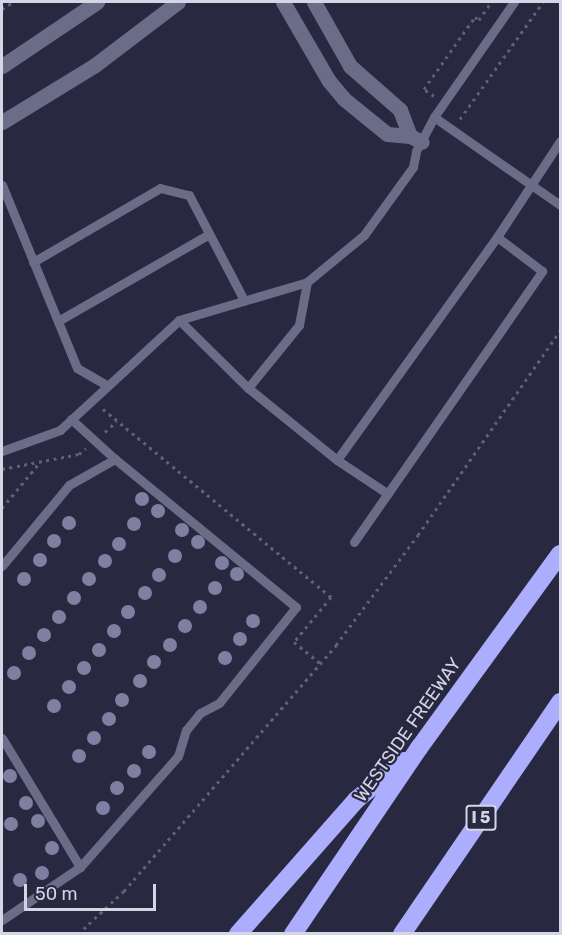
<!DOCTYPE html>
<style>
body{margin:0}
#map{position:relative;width:562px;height:935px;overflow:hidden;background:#282841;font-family:Rubik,sans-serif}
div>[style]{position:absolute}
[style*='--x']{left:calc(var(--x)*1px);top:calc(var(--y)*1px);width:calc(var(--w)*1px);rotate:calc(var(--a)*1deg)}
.path>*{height:3px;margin-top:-1.5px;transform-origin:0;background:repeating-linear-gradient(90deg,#606177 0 3px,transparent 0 7.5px)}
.service>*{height:9px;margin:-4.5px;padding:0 4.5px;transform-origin:4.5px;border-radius:4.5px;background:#6b6c88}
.minor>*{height:15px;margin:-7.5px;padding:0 7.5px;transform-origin:7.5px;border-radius:7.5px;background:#6b6c88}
.secondary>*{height:15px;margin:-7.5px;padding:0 7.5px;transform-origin:7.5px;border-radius:7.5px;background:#6b6c88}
.motorway>*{height:18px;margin:-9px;padding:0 9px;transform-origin:9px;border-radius:9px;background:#acadfd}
.trees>*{width:14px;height:14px;margin:-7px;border-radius:50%;background:#7e7fa1}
span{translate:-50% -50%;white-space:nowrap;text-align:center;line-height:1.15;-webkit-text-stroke:4.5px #282841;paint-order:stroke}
.shield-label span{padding:2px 4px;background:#282841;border:2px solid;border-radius:4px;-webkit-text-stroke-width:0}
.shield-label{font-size:16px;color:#d4d6e6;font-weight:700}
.street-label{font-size:18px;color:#d4d6e6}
.frame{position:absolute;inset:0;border:3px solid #d4d6e6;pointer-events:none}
.scale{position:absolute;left:24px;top:884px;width:132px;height:27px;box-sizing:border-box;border:3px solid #d4d6e6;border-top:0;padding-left:8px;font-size:18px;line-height:21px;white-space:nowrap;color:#d4d6e6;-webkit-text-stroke:4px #282841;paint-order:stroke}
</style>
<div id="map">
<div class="path">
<div style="--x:2;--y:9;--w:13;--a:-32"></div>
<div style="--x:434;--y:96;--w:12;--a:-145"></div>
<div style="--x:424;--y:89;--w:88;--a:-54.7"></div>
<div style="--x:475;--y:17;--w:5;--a:37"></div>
<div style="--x:479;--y:20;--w:22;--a:-56"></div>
<div style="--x:460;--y:119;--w:143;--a:-54.6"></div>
<div style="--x:103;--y:409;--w:296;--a:39.5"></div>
<div style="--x:331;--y:597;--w:58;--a:129.4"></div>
<div style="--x:294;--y:642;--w:33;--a:39"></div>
<div style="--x:105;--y:432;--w:16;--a:-43"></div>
<div style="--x:2;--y:469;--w:78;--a:-11"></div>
<div style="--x:79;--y:454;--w:9;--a:-41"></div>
<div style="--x:2;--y:508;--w:61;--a:-50.3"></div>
<div style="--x:78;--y:934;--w:63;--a:-43.1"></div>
<div style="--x:124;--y:891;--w:325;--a:-49.2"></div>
<div style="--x:336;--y:645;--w:137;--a:-53.3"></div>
<div style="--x:418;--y:535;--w:249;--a:-55.2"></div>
</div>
<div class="service">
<div style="--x:434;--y:117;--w:154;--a:34.9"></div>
<div style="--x:2;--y:185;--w:198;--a:67.7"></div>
<div style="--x:77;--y:368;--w:32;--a:30"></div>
<div style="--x:497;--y:237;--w:115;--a:-56.7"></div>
<div style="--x:33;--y:262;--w:147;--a:-30.2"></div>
<div style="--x:160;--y:188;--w:30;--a:14"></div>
<div style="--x:189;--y:195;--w:119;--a:62.4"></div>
<div style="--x:58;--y:321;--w:174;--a:-29.9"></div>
<div style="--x:248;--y:388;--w:97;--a:-135.4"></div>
<div style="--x:179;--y:320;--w:134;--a:-16.5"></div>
<div style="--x:71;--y:419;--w:59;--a:42.3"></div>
<div style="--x:2;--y:451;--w:62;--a:-19.9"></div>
<div style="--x:60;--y:430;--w:162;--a:-42.7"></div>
<div style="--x:337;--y:460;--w:61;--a:33.7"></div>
<div style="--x:354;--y:542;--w:330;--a:-55.2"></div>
<div style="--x:542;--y:271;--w:56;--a:-142.9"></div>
<div style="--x:497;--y:237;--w:274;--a:125.7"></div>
<div style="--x:337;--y:460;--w:114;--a:-141"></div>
<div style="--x:248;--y:388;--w:81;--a:-51"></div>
<div style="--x:299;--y:325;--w:44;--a:-79.5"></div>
<div style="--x:307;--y:282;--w:74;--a:-39.5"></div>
<div style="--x:364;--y:235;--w:84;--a:-54.2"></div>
<div style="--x:413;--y:167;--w:16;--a:-79"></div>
<div style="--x:416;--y:151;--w:38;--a:-62"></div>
<div style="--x:434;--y:117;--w:140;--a:-55.2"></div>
<div style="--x:2;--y:566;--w:105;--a:-50.4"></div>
<div style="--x:69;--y:485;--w:53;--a:-29.5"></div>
<div style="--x:115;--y:459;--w:234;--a:39.3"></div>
<div style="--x:296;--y:607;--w:123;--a:128.7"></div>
<div style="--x:219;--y:703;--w:21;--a:152"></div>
<div style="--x:200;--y:713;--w:22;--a:129"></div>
<div style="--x:186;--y:730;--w:27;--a:107"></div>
<div style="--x:178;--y:756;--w:148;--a:131.4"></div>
<div style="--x:2;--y:738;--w:151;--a:58.8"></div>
<div style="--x:80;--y:867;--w:94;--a:145.8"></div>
</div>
<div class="minor">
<div style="--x:283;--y:2;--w:91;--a:59.8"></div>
<div style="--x:329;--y:81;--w:23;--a:50"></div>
<div style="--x:344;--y:99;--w:55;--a:39.1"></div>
<div style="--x:387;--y:134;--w:23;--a:5"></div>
<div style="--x:410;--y:136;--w:13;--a:27"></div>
<div style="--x:314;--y:2;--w:73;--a:60.6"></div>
<div style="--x:350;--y:66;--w:67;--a:41.3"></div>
<div style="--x:400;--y:110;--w:28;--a:69"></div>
</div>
<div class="secondary">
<div style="--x:2;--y:66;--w:115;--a:-34"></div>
<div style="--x:2;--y:122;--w:109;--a:-31.5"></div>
<div style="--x:95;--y:65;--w:104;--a:-37.2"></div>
</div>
<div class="motorway">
<div style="--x:238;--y:934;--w:179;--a:-48.6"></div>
<div style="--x:356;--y:800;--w:62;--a:-39.1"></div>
<div style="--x:293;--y:934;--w:225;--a:-55.9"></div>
<div style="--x:419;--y:748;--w:240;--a:-54"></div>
<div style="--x:402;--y:934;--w:281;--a:-55.7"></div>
</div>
<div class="trees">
<div style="left:142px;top:499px"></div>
<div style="left:158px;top:511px"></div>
<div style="left:69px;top:523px"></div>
<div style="left:134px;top:524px"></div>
<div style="left:182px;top:530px"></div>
<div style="left:54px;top:541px"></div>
<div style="left:198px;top:542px"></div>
<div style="left:119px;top:544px"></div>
<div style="left:175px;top:556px"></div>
<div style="left:40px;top:560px"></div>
<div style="left:105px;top:561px"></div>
<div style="left:222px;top:563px"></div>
<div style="left:237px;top:574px"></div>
<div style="left:159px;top:575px"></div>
<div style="left:24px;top:579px"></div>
<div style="left:89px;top:579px"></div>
<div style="left:215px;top:588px"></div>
<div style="left:145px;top:593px"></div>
<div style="left:74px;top:598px"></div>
<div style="left:200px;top:607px"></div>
<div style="left:128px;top:612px"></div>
<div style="left:59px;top:617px"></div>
<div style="left:253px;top:621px"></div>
<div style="left:185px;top:626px"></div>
<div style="left:114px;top:631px"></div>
<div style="left:44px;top:635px"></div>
<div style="left:240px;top:639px"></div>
<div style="left:170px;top:645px"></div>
<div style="left:99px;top:650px"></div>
<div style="left:29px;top:653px"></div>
<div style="left:225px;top:658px"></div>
<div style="left:154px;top:662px"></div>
<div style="left:84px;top:668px"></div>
<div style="left:14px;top:673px"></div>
<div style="left:140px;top:681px"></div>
<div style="left:69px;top:687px"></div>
<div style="left:122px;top:700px"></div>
<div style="left:54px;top:706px"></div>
<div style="left:109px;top:719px"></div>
<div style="left:94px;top:738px"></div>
<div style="left:149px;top:752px"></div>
<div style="left:79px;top:756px"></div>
<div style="left:134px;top:771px"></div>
<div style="left:10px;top:776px"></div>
<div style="left:117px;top:788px"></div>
<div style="left:26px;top:803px"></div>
<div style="left:103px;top:808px"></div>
<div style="left:38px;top:821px"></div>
<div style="left:11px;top:824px"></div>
<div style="left:52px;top:848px"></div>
<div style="left:42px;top:873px"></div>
<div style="left:20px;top:880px"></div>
</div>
<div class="shield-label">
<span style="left:481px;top:818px">I 5</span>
</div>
<div class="street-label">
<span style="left:408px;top:730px;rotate:-55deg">WESTSIDE FREEWAY</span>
</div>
<div class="frame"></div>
<div class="scale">50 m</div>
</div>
